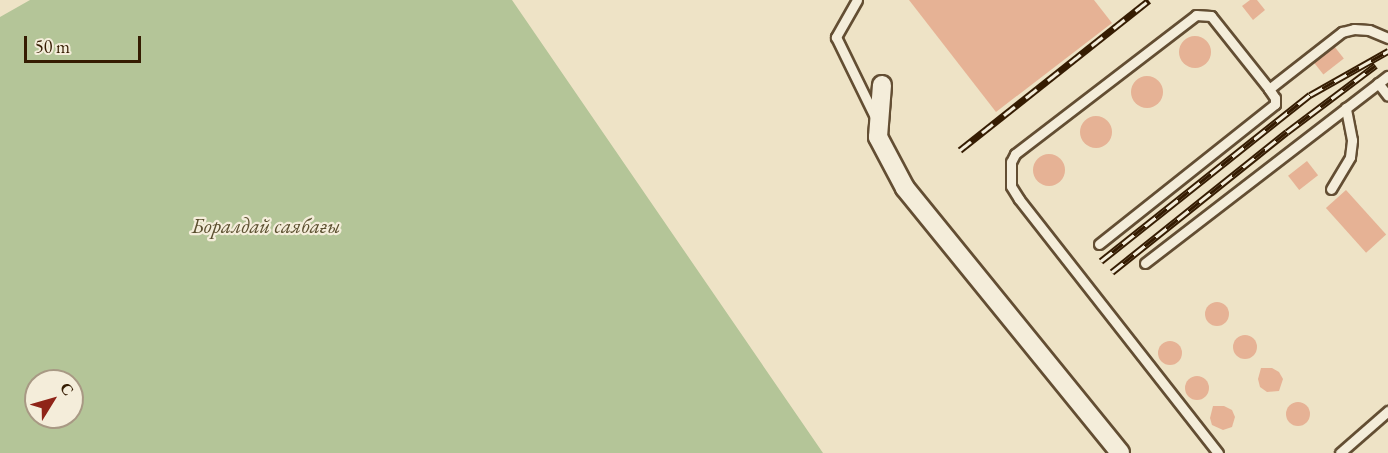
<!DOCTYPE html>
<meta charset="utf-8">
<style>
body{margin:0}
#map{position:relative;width:1388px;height:453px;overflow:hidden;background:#eee3c6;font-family:"EB Garamond",serif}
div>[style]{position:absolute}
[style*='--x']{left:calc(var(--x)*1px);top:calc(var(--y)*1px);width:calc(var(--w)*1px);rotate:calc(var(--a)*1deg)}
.green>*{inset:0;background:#b4c598}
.building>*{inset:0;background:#e6b295;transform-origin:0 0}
.round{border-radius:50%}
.roads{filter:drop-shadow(2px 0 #634e33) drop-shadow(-2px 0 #634e33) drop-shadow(0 2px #634e33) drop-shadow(0 -2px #634e33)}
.service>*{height:9px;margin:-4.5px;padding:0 4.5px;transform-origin:4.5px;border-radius:4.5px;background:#f4edda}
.minor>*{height:18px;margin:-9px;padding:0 9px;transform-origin:9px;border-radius:9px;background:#f4edda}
.rail>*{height:7px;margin-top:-3.5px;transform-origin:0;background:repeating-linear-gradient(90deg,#f4edda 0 14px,#351c02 0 28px);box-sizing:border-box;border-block:2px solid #351c02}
span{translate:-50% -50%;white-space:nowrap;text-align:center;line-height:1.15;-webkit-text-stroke:4.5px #f4edda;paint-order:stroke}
.park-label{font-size:21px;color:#5b4f2f;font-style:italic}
.north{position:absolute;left:24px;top:369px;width:60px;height:60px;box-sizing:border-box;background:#f4edda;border:2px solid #a89984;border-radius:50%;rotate:53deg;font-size:16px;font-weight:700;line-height:24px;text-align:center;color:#351c02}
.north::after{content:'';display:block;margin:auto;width:21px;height:27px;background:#8f2418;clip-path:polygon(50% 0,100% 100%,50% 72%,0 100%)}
.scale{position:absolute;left:24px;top:36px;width:117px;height:27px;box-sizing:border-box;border:3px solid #351c02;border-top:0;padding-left:8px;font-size:18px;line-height:21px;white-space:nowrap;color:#351c02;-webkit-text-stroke:4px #f4edda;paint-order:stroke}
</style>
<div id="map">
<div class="green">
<div style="clip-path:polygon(evenodd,30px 0,512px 0,823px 453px,0 453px,0 17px,30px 0,36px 381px,72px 381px,72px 417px,36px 417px,36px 381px)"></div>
</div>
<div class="building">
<div style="clip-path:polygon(909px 0,1094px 0,1112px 23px,996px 112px)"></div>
<div style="clip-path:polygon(1250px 0,1257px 0,1265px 10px,1253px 20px,1242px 6px)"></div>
<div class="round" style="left:1179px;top:36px;width:32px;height:32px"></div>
<div style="left:1334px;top:46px;width:16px;height:26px;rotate:52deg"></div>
<div class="round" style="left:1131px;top:76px;width:32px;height:32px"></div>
<div class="round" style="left:1080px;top:116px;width:32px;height:32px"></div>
<div class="round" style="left:1033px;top:154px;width:32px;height:32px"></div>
<div style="left:1307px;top:161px;width:18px;height:24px;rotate:52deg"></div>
<div style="left:1346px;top:190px;width:60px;height:27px;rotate:48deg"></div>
<div class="round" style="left:1205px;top:302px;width:24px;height:24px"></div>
<div class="round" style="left:1233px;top:335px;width:24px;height:24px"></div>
<div class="round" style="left:1158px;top:341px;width:24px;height:24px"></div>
<div style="clip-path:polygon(1261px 368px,1272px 368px,1279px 372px,1283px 379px,1279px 391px,1267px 392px,1260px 387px,1258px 379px)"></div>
<div class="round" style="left:1185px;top:376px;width:24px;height:24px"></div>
<div class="round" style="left:1286px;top:402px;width:24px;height:24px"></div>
<div style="clip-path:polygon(1213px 406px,1224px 406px,1232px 410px,1235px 417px,1232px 427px,1223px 430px,1212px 425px,1210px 418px)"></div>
</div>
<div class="roads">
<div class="service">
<div style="--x:857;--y:0;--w:43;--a:119.6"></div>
<div style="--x:836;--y:37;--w:93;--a:64"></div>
<div style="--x:1378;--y:83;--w:16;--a:52"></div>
<div style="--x:1331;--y:189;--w:37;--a:-59"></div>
<div style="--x:1350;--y:157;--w:17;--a:-83"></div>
<div style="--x:1352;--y:140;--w:33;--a:-101"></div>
<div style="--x:1099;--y:244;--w:225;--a:-38.5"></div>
<div style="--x:1275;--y:104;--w:6;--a:-90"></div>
<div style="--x:1275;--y:98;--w:11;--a:-124"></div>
<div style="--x:1145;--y:263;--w:307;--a:-37.6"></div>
<div style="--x:1218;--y:453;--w:323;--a:-128.1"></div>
<div style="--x:1019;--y:199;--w:15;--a:-122"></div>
<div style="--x:1011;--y:186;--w:24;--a:-90"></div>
<div style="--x:1011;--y:162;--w:9;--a:-63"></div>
<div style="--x:1015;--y:154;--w:228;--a:-37.5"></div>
<div style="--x:1196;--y:15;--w:15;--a:4"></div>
<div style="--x:1211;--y:16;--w:93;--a:51.5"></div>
<div style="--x:1269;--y:89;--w:93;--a:-38"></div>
<div style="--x:1342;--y:32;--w:12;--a:-14"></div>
<div style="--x:1354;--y:29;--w:15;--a:4"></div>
<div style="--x:1369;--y:30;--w:21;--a:23"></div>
<div style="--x:1340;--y:453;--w:64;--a:-41.2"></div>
</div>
<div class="minor">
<div style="--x:882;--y:85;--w:52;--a:94.4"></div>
<div style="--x:878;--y:137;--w:58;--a:62.1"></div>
<div style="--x:905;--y:188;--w:341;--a:50.9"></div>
</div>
</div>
<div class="rail">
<div style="--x:960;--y:150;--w:241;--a:-38.4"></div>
<div style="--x:1101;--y:261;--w:267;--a:-38.5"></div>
<div style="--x:1310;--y:95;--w:90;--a:-29.4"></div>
<div style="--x:1112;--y:272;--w:224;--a:-38.7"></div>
<div style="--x:1287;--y:132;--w:111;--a:-37"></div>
</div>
<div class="park-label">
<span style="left:266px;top:226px">Боралдай саябағы</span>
</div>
<div class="north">С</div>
<div class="scale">50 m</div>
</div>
